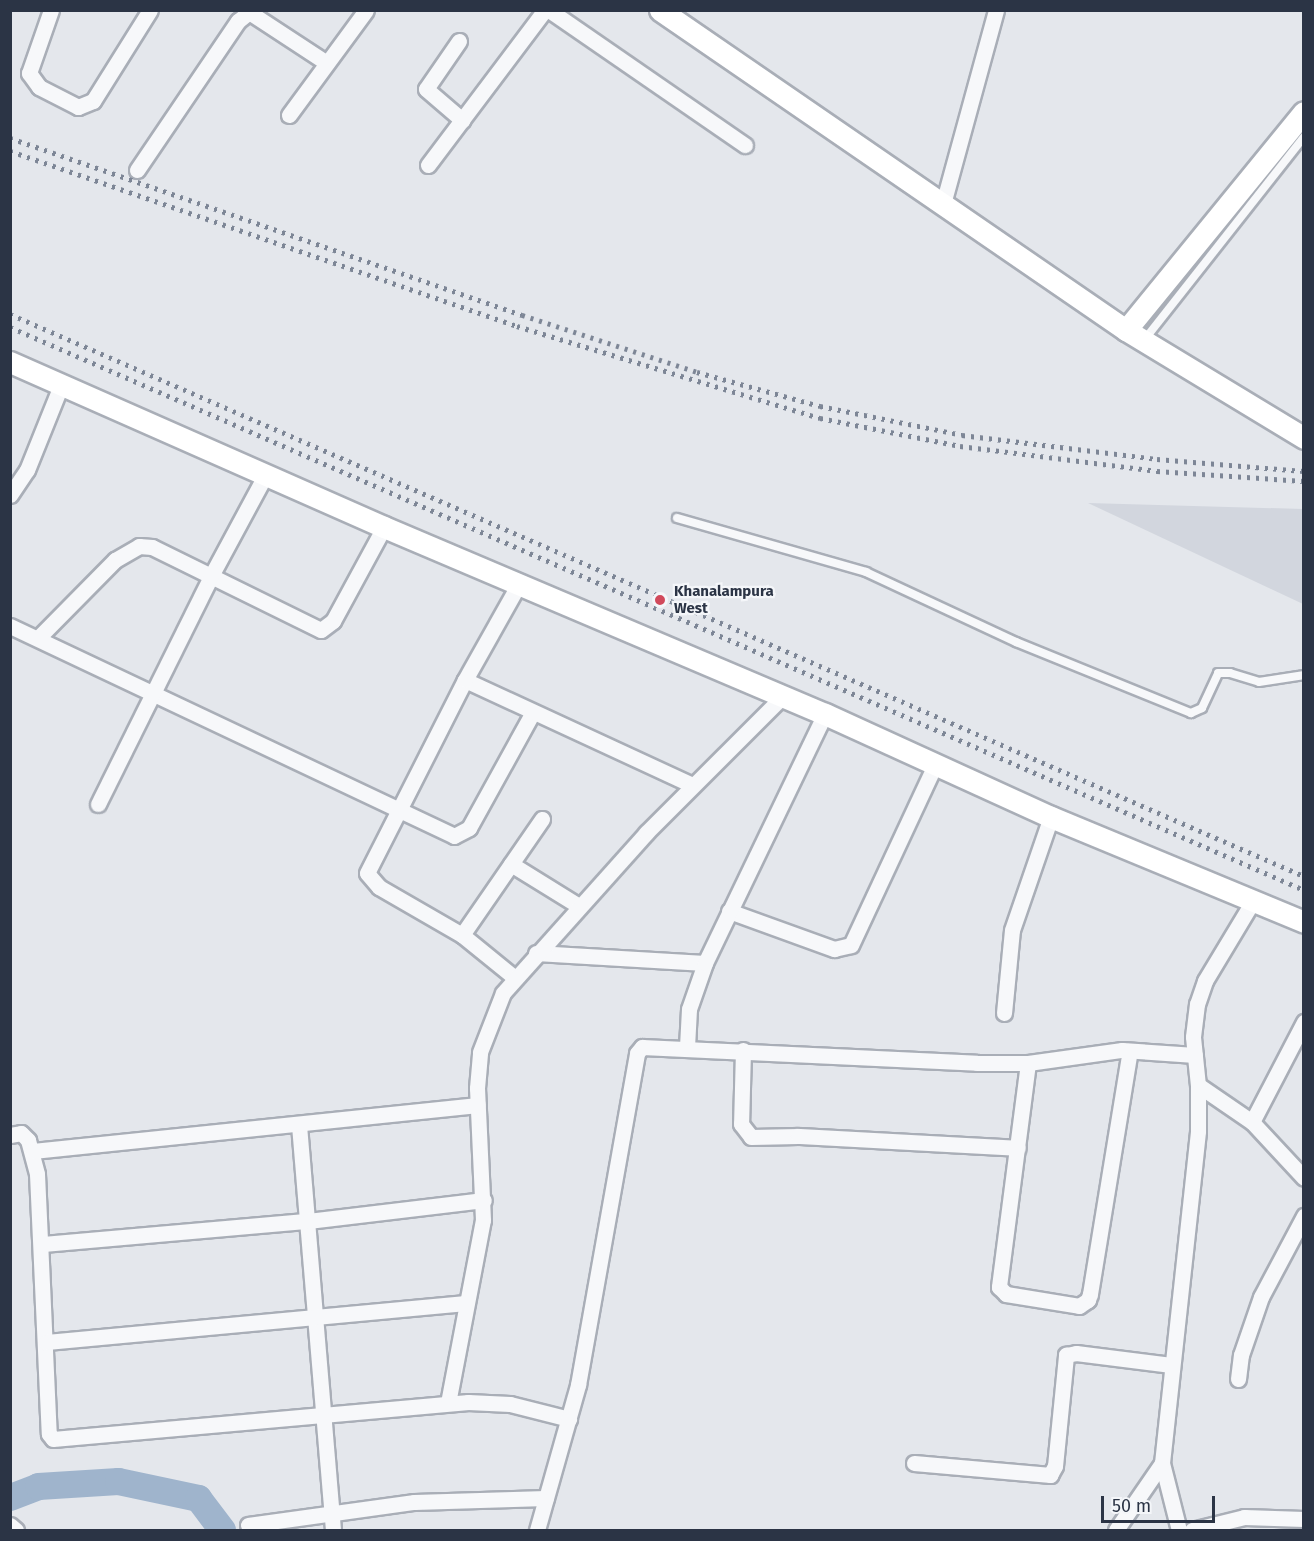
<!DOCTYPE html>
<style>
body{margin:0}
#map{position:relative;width:1314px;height:1541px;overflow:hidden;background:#e4e7ec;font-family:"Fira Sans",sans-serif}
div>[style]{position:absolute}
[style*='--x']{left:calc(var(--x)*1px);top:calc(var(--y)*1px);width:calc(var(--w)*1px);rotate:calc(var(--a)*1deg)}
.built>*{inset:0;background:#d2d6de}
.river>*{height:27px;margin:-13.5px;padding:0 13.5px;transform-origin:13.5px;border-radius:13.5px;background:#9fb4cc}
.roads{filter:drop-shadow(2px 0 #a9aeb7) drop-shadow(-2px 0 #a9aeb7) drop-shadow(0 2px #a9aeb7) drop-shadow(0 -2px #a9aeb7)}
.lane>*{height:8px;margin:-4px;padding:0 4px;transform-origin:4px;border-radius:4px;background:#f7f8fa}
.street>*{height:15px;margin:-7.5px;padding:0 7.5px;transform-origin:7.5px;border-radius:7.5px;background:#f7f8fa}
.secondary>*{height:21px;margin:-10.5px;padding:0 10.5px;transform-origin:10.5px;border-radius:10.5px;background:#fff}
.rail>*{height:4.5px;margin-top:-2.25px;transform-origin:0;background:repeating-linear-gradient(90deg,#7d8696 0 3px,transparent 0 9px)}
.dots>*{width:16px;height:16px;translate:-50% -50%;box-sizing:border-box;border:3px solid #f4f6f9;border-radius:50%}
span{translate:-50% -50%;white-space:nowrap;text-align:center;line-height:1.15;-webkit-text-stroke:4.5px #f4f6f9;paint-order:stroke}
.poi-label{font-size:15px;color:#2b3445;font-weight:700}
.left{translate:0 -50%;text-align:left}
.frame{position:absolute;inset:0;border:12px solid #2b3445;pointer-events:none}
.scale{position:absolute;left:1101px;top:1496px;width:114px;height:27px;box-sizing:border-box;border:3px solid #2b3445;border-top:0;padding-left:8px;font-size:18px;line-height:21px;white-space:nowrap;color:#2b3445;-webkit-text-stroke:4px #f4f6f9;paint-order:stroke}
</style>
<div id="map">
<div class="built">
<div style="clip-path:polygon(1088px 503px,1303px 509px,1303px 604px)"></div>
</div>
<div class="river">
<div style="--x:10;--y:1497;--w:30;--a:-21"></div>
<div style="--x:38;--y:1486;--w:80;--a:-3.6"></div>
<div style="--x:118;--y:1481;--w:82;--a:12"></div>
<div style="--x:198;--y:1498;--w:40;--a:53"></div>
</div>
<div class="roads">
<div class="lane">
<div style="--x:1145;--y:339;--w:257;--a:-51.8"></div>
<div style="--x:677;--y:518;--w:197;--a:15.9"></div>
<div style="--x:866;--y:572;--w:166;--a:25"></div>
<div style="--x:1016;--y:642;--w:189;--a:22.1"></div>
<div style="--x:1191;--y:713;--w:12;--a:-24"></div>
<div style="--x:1202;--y:708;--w:38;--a:-65"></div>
<div style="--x:1218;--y:673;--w:12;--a:0"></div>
<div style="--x:1230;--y:673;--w:30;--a:17"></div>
<div style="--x:1259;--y:682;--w:46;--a:-8.8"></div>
</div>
<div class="street">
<div style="--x:51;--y:10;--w:67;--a:109.2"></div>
<div style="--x:29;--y:73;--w:17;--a:54"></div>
<div style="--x:39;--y:87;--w:44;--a:27.1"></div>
<div style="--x:78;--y:107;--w:16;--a:-22"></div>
<div style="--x:93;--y:101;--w:107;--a:-57.9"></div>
<div style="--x:549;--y:10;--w:238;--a:34.6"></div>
<div style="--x:459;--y:41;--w:58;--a:124.5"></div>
<div style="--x:426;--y:89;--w:48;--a:40.7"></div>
<div style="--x:289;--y:115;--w:130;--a:-53.7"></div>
<div style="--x:428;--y:165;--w:194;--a:-53"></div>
<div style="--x:137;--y:170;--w:180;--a:-55.9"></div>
<div style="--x:238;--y:21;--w:14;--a:-39"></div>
<div style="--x:249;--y:12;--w:93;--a:33.2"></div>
<div style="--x:943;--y:204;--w:201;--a:-74.7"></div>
<div style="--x:10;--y:495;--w:30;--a:-56"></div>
<div style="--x:27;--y:470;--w:94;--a:-68.1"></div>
<div style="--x:10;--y:626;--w:491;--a:25.3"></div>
<div style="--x:454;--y:836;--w:17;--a:-28"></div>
<div style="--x:469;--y:828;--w:132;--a:-61.1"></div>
<div style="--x:38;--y:638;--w:110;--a:-45.4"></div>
<div style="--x:115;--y:560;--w:28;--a:-30"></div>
<div style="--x:139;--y:546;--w:13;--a:4"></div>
<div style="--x:152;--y:547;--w:188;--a:26.2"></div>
<div style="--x:321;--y:630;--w:15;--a:-37"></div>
<div style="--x:333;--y:621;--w:107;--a:-61.5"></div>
<div style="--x:465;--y:680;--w:250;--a:24.8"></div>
<div style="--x:98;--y:804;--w:254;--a:-63.6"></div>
<div style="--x:211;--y:576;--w:116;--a:-61.7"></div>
<div style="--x:511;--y:864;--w:80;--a:31.7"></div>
<div style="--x:1253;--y:901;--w:93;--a:121"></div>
<div style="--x:1205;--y:981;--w:24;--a:109"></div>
<div style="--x:1197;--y:1004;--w:33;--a:97"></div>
<div style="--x:1193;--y:1037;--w:48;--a:84.1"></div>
<div style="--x:1198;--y:1085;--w:65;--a:34.4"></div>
<div style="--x:1252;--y:1122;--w:76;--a:47.1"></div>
<div style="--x:729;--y:911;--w:112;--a:19.9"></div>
<div style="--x:834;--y:949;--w:17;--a:-13"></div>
<div style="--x:851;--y:945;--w:199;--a:-65"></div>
<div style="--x:462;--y:935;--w:141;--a:-55.4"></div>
<div style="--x:536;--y:953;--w:169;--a:3.4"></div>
<div style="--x:515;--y:978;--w:68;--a:-140.9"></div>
<div style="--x:462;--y:935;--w:96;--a:-150"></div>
<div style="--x:379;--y:887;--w:18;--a:-131"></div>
<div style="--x:367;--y:873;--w:216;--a:-63.1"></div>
<div style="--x:465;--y:680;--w:112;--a:-60.7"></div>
<div style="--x:1004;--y:1013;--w:83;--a:-84.5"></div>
<div style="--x:1012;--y:930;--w:120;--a:-71"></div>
<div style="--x:687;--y:1047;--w:38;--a:-87"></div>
<div style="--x:689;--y:1009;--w:49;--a:-70.8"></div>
<div style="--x:705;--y:963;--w:276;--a:-64.3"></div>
<div style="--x:743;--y:1050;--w:74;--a:91.5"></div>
<div style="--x:741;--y:1124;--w:16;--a:52"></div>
<div style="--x:751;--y:1137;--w:47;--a:-1.2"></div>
<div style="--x:798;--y:1136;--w:220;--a:3.1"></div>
<div style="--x:1028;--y:1063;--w:226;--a:97.4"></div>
<div style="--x:999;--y:1287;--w:10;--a:45"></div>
<div style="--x:1006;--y:1294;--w:74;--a:9.3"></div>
<div style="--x:1079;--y:1306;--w:11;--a:-34"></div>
<div style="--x:1088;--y:1300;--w:6;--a:-72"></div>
<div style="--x:1090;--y:1294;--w:246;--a:-80.7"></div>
<div style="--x:1252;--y:1122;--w:113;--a:-62.5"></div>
<div style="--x:299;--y:1125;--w:406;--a:85.2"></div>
<div style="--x:10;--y:1135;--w:11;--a:-10"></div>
<div style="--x:21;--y:1133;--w:10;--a:45"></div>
<div style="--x:28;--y:1140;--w:35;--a:75"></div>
<div style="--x:37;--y:1174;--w:260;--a:87.4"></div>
<div style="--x:49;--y:1434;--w:6;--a:51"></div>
<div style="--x:53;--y:1439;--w:417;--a:-5.1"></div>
<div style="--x:468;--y:1402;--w:42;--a:2.7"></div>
<div style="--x:510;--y:1404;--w:61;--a:14.3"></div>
<div style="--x:33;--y:1151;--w:447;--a:-5.9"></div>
<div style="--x:43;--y:1244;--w:266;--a:-5"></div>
<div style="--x:308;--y:1221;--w:177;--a:-6.8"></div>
<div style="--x:46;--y:1342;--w:422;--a:-5.3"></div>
<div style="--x:1238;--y:1379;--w:24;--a:-83"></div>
<div style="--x:1241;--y:1355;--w:61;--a:-71"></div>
<div style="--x:1261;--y:1297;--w:92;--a:-62"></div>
<div style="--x:448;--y:1403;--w:186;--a:-79.2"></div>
<div style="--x:483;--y:1220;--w:132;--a:-92.6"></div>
<div style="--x:477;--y:1088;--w:36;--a:-85"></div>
<div style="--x:480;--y:1052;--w:63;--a:-68.7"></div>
<div style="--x:503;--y:993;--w:215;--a:-48.2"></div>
<div style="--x:646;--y:833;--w:194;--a:-45"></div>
<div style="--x:914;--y:1463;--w:137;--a:5"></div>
<div style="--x:1050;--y:1475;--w:10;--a:-61"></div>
<div style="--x:1055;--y:1466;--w:112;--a:-84.3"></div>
<div style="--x:1066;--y:1355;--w:10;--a:-11"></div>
<div style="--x:1076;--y:1353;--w:96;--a:7.2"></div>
<div style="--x:1162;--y:1463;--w:69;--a:75.8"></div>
<div style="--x:10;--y:1525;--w:8;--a:40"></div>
<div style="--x:248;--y:1525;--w:168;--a:-7.9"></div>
<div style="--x:414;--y:1502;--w:132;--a:-1.7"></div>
<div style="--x:537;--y:1530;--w:151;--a:-74.2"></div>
<div style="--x:578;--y:1385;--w:337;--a:-79.9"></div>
<div style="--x:637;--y:1053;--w:8;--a:-50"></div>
<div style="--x:642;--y:1047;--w:335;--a:2.7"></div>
<div style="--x:977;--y:1063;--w:51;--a:0"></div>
<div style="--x:1028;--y:1063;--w:95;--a:-7.9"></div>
<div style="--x:1122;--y:1050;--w:73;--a:3.9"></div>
<div style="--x:1116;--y:1530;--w:81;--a:-55.5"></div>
<div style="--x:1162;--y:1463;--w:334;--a:-83.8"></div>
<div style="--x:1198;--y:1131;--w:46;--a:-90"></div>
<div style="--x:1192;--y:1530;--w:54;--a:-14"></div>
<div style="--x:1244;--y:1517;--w:60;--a:1.9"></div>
</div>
<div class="secondary">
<div style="--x:660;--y:10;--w:565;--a:34.48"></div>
<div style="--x:1126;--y:330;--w:281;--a:-50.8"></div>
<div style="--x:1126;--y:330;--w:208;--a:31.2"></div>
<div style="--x:10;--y:362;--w:409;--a:23.8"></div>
<div style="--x:384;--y:527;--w:479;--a:23"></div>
<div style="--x:825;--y:714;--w:248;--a:24.5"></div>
<div style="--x:1051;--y:817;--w:274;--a:22.5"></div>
</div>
</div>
<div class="rail">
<div style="--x:10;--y:138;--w:542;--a:19.07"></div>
<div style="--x:522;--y:315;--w:184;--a:18"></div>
<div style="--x:697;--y:372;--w:128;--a:15.5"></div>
<div style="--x:820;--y:406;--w:145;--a:11.5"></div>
<div style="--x:962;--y:435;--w:196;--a:7"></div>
<div style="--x:1157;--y:459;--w:147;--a:4.7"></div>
<div style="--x:10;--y:151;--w:536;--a:19.04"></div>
<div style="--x:517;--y:326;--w:317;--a:16.9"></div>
<div style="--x:820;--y:418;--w:143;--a:11.3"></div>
<div style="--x:960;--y:446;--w:199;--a:7.2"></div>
<div style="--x:1157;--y:471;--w:147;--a:3.9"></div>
<div style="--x:10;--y:314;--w:1411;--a:23.48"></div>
<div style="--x:10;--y:327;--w:1411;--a:23.51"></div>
</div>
<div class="dots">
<div style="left:660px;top:600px;background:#d1495b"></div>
</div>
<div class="poi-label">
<span class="left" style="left:674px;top:600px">Khanalampura<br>West</span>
</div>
<div class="frame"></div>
<div class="scale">50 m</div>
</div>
